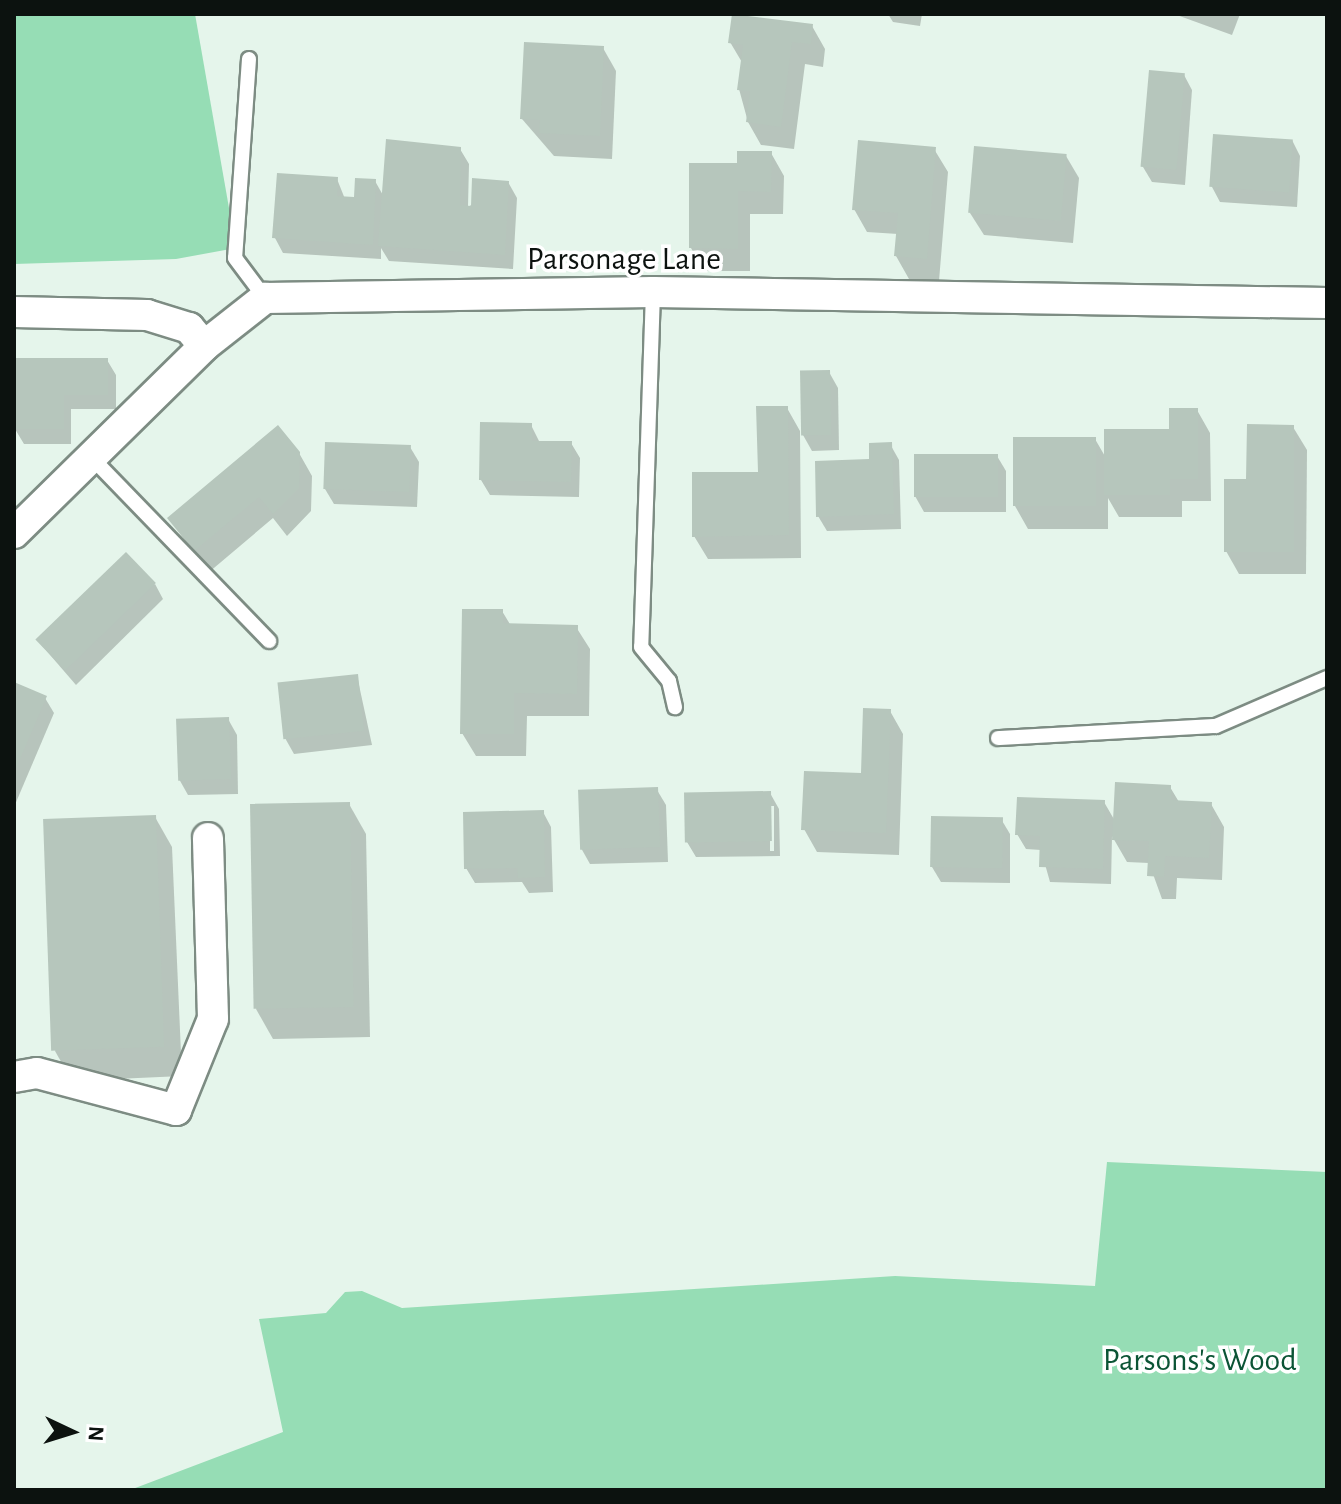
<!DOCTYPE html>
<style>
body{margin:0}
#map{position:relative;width:1341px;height:1504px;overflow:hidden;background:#e5f5eb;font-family:"Alegreya Sans",sans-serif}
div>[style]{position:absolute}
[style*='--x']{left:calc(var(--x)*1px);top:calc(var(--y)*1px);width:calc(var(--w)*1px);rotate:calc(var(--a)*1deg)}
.green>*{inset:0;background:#96ddb5}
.shadow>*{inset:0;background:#0003}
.building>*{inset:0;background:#b6c6bc;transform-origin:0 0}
.roads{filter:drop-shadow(2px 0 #7d8c83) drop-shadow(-2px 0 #7d8c83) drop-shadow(0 2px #7d8c83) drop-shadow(0 -2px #7d8c83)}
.lane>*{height:14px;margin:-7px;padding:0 7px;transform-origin:7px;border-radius:7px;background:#fff}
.street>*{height:30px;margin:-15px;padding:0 15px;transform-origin:15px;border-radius:15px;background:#fff}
span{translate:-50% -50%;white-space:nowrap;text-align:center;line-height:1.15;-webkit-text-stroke:7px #fff;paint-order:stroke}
.street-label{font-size:32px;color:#0c120f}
.park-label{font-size:32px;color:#0b5435}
.frame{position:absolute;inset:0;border:16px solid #0c120f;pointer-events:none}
.north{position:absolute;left:32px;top:1392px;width:80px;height:80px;-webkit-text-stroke:6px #fff;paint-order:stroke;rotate:94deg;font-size:22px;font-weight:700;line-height:32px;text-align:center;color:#0c120f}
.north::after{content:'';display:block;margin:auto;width:28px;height:36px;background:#0c120f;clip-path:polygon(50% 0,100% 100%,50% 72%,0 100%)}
</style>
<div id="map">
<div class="green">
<div style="clip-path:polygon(14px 14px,195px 14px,236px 248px,176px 259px,14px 264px)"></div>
<div style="clip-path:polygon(1107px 1162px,1327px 1172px,1327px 1490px,130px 1490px,283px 1432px,259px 1319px,326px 1313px,345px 1292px,362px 1291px,402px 1308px,895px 1276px,1095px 1286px)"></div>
</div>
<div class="shadow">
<div style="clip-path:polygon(888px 14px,922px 14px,920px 26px,893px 22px)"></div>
<div style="clip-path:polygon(1174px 14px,1240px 14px,1232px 35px)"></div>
<div style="clip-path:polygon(812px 26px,825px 49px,823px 67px,805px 64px,794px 149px,761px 145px,748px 122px,739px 89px,743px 64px,730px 42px)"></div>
<div style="clip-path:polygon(603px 48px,616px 71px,612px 159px,554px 156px,522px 119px)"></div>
<div style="clip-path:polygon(1184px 75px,1192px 90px,1185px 185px,1152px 182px,1143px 167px)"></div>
<div style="clip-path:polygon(1292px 140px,1300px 156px,1297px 207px,1220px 202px,1212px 187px)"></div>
<div style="clip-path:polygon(460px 149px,469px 164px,468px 207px,508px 182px,517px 198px,513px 269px,389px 261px,381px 248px,381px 259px,283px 253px,275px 238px,337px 179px,345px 199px,356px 200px,375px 181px,384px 197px)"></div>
<div style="clip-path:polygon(934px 149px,948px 172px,939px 281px,909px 279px,896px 256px,898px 234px,867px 232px,854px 209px)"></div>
<div style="clip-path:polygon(771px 153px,784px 176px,783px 214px,750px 214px,750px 271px,704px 271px,691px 248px,739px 165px)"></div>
<div style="clip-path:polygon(1066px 156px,1079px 178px,1073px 243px,984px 235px,970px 213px)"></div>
<div style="clip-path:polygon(107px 360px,116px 375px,116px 409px,71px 409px,71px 444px,24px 444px,15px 429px)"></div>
<div style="clip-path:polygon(829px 372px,838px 388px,839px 450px,812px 451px,803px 435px)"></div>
<div style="clip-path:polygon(787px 408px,800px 431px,801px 558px,708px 559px,694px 536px,760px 474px)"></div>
<div style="clip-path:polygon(1197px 410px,1210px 433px,1211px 501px,1182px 501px,1182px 517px,1119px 517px,1108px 498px,1108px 529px,1028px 529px,1015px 506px,1095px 439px,1106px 458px,1171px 431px)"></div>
<div style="clip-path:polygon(531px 425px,540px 443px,571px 443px,580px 458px,579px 497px,490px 495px,481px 480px)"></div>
<div style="clip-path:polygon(1293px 427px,1307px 450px,1306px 574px,1239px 574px,1226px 551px,1248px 481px)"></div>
<div style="clip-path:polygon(890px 444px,899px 460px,901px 529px,827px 531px,818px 516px)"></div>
<div style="clip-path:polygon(410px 447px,419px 462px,417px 507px,334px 504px,325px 489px)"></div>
<div style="clip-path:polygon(299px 453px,312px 476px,311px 511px,287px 536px,273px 518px,208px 573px,170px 519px)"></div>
<div style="clip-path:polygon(997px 456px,1006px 471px,1006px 512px,924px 512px,915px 496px)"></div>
<div style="clip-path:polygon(155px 584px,163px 599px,76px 685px,38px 641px)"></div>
<div style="clip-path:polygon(502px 611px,511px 626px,576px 627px,590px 649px,589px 716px,527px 716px,526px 756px,476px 756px,462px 733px)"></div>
<div style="clip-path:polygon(357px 676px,372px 745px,294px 754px,285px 738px)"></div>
<div style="clip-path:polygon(14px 685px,45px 698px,54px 713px,14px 807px)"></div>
<div style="clip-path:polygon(890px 711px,903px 734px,899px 855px,817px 852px,804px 829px,863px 775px)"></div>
<div style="clip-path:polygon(228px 719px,237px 735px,238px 794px,188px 795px,179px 779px)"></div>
<div style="clip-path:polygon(1170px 787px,1179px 802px,1211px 804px,1224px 827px,1222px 880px,1177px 878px,1176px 899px,1162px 899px,1149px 863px,1127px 862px,1112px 836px,1111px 884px,1050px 882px,1041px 850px,1026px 849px,1017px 834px,1104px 802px,1115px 821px)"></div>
<div style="clip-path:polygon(657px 790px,666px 805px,668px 862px,590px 864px,581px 848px)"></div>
<div style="clip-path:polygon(evenodd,770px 793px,779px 809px,780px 856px,696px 857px,687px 842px,770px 793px,770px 806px,774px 806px,774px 851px,770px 851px,770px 806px)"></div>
<div style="clip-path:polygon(349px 804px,366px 834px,370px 1037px,273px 1039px,256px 1009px)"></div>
<div style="clip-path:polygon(543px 812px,551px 827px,553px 892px,529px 893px,522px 882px,475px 883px,466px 868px)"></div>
<div style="clip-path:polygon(155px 817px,172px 847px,182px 1076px,72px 1081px,55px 1051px)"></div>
<div style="clip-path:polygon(1001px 819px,1010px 834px,1010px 883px,941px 882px,932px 867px)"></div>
</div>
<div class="building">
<div style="clip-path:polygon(732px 14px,813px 24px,811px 44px,792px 42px,781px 127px,746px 122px,750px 91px,737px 90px,743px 45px,728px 43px)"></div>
<div style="clip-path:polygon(524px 42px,604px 46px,600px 136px,539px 133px,540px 120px,520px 119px)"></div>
<div style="left:1149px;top:70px;width:36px;height:97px;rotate:5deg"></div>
<div style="left:1213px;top:134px;width:80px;height:53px;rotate:4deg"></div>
<div style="clip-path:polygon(386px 139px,461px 147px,460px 205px,471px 206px,472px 178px,509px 181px,505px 255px,378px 246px)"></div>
<div style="clip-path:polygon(858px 140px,936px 147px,927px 259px,894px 256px,898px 213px,852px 210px)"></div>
<div style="left:974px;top:146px;width:93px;height:67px;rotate:5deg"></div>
<div style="clip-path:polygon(737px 151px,772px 151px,771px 192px,738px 191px,738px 249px,689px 248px,689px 163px,737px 163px)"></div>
<div style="clip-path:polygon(277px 173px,338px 177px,337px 196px,354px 197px,355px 178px,376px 179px,373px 245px,272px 238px)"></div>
<div style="clip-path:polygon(14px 358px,108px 358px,108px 395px,64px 395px,64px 429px,14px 429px)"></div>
<div style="left:830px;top:370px;width:65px;height:30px;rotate:89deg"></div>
<div style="clip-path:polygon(756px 406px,788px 406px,789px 535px,692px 537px,692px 472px,758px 472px)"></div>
<div style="clip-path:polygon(1169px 408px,1198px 408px,1198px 479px,1170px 479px,1170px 495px,1104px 495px,1104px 429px,1169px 429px)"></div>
<div style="clip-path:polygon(480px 422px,532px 423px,532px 441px,572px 441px,571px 482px,479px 480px)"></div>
<div style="clip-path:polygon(1247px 424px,1294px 425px,1294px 552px,1224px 552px,1224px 479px,1246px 479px)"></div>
<div style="clip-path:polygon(278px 425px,300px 452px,299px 488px,273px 514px,259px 497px,194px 551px,167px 518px)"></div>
<div style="left:1013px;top:437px;width:83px;height:69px"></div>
<div style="left:325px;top:442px;width:86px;height:47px;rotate:2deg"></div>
<div style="clip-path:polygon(892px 442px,894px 514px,816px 517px,815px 461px,869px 459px,869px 443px)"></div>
<div style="left:914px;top:454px;width:84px;height:43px"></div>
<div style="left:126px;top:552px;width:43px;height:126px;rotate:46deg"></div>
<div style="clip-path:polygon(462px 609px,503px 609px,503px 623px,578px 625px,577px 694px,514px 693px,514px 734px,460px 734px)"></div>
<div style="left:358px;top:674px;width:57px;height:81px;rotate:84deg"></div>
<div style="clip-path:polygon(14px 682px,47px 696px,14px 773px)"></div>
<div style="clip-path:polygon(863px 708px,891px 709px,886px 833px,801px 830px,804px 771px,861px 773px)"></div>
<div style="left:229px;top:717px;width:62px;height:53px;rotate:88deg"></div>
<div style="clip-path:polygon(1115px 782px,1171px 785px,1171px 800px,1212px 802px,1209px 858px,1165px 856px,1164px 877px,1147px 876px,1149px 841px,1112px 840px)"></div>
<div style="left:658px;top:787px;width:60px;height:80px;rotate:88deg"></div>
<div style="left:771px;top:791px;width:50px;height:87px;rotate:89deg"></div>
<div style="clip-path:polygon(1017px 797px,1105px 800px,1103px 869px,1039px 867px,1040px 836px,1015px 835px)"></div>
<div style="left:350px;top:802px;width:205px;height:100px;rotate:89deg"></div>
<div style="clip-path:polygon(544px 810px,545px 877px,518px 878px,517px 868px,464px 869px,463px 812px)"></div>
<div style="left:156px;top:815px;width:232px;height:113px;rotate:88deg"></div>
<div style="left:931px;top:816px;width:72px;height:51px;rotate:1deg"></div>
</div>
<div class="roads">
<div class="lane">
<div style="--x:249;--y:59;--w:199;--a:94"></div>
<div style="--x:235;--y:258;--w:50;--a:53.1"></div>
<div style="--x:653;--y:292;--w:355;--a:91.9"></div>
<div style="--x:641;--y:647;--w:44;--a:50.5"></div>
<div style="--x:669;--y:681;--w:27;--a:77"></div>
<div style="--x:89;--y:455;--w:259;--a:45.9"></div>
<div style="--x:998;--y:738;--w:218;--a:-3.2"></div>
<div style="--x:1216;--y:726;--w:121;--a:-23.4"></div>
</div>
<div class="street">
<div style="--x:14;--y:312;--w:133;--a:1.3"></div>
<div style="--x:147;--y:315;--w:44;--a:17.2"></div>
<div style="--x:189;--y:328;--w:23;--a:50"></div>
<div style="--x:14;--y:533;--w:267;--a:-44.5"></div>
<div style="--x:204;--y:346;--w:78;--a:-38.2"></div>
<div style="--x:265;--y:298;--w:388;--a:-0.9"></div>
<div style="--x:653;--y:292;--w:674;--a:0.94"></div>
<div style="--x:14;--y:1077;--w:23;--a:-10"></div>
<div style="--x:37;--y:1073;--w:144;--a:14.9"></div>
<div style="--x:176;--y:1110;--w:98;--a:-67.9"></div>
<div style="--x:213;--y:1019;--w:181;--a:-91.6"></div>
</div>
</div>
<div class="street-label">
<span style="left:624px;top:259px">Parsonage Lane</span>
</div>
<div class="park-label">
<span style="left:1200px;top:1360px">Parsons's Wood</span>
</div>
<div class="frame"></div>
<div class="north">N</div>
</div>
